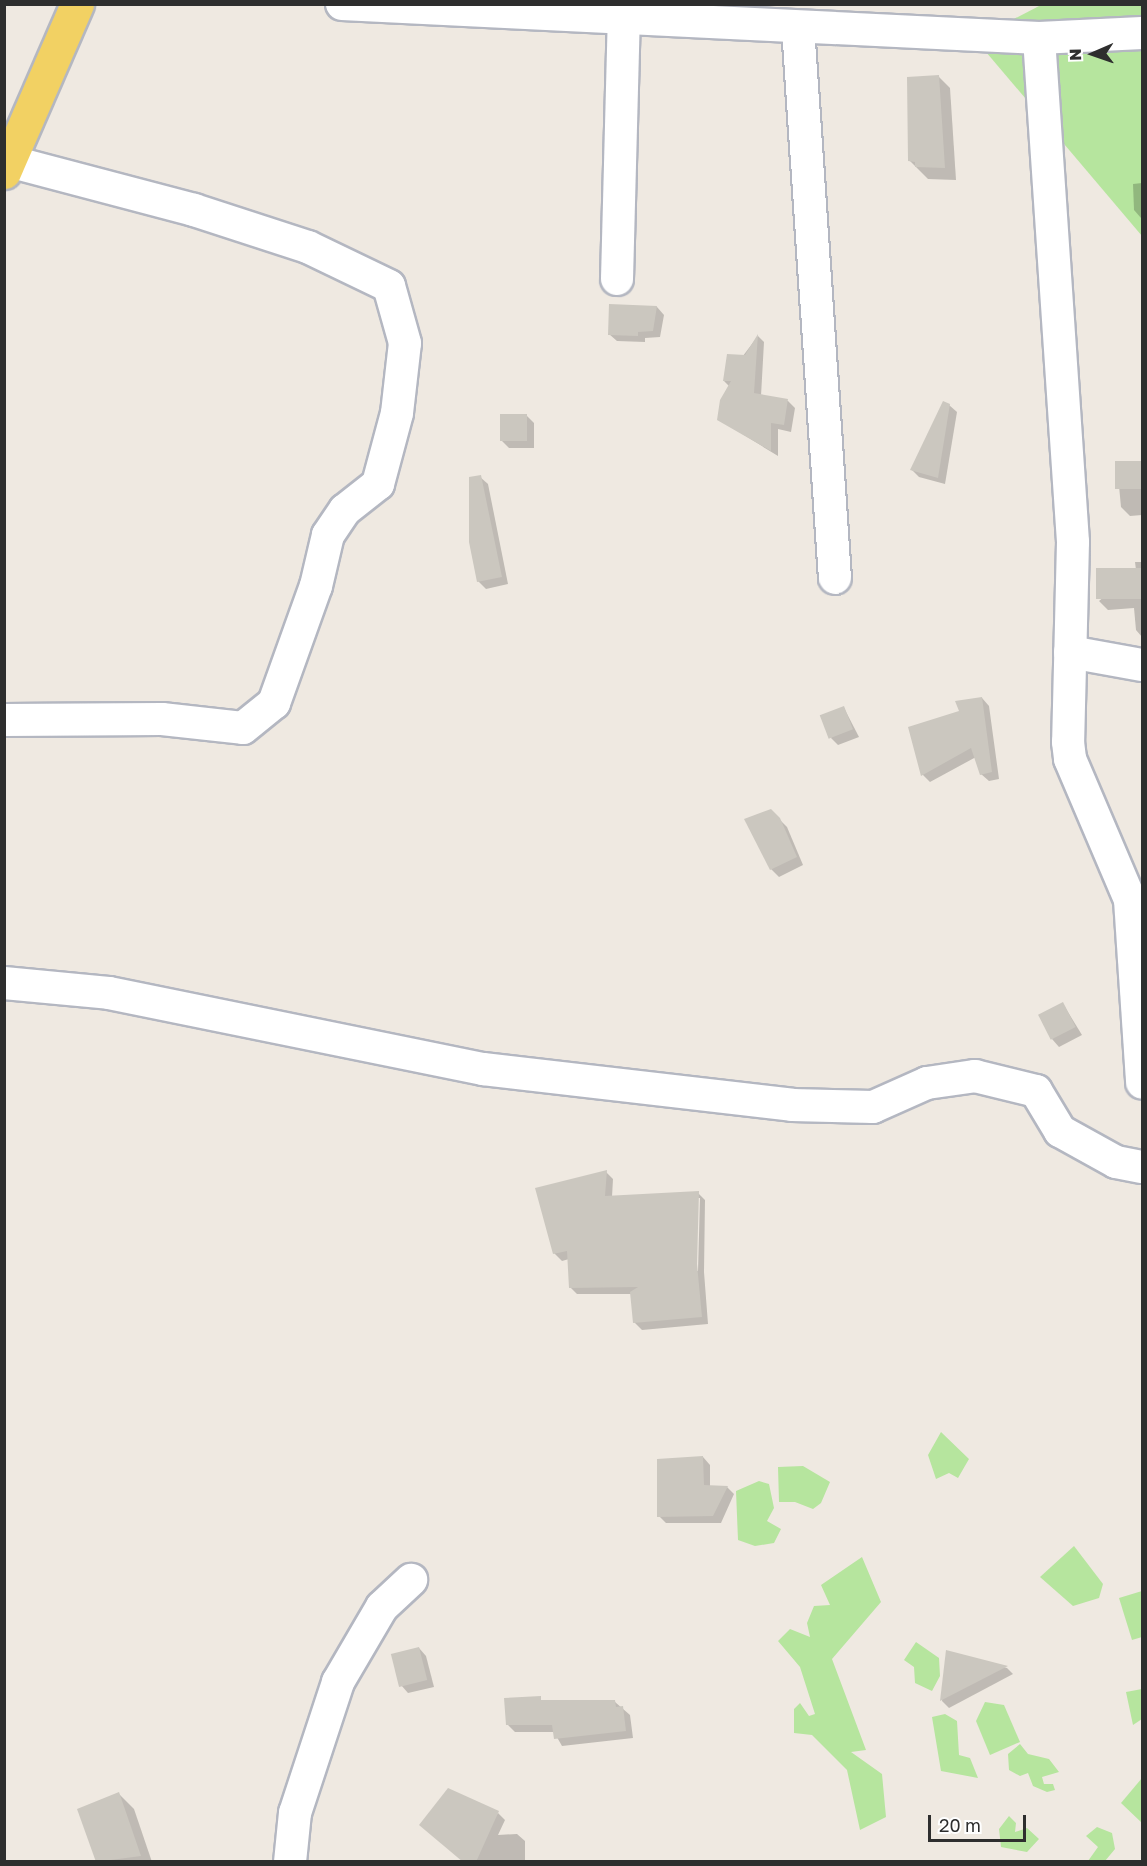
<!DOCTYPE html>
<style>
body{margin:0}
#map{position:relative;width:1147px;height:1866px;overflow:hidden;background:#efe9e1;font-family:"Golos Text",sans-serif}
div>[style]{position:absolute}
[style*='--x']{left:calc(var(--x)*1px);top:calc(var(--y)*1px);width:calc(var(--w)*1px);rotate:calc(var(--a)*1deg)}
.green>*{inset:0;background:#b6e59e}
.shadow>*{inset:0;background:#0003}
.building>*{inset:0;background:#cbc7bf;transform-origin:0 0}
.roads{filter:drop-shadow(2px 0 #b4b7c1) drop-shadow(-2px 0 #b4b7c1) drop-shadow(0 2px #b4b7c1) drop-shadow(0 -2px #b4b7c1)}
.minor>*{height:32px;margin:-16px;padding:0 16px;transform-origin:16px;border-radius:16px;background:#fff}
.major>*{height:33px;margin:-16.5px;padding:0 16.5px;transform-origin:16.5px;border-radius:16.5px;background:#f2d163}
span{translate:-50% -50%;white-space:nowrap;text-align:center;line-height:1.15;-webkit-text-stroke:5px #fff;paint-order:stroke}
.frame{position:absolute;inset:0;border:6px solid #2e2e2e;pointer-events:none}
.north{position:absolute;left:1063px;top:24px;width:60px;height:60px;-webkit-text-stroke:4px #fff;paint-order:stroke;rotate:268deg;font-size:16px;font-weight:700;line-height:24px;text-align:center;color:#2e2e2e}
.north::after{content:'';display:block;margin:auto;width:21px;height:27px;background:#2e2e2e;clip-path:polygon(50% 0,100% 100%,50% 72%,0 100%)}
.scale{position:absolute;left:928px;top:1815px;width:98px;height:27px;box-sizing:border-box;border:3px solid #2e2e2e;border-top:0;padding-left:8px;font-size:18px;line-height:21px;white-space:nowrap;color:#2e2e2e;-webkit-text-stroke:4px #fff;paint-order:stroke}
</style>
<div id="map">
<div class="green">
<div style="clip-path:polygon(1041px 5px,1142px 5px,1142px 236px,975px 39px)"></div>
<div style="clip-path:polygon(941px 1432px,969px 1459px,958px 1478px,949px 1473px,936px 1479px,928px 1455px)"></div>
<div style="clip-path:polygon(803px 1466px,830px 1482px,821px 1503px,813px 1509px,795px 1502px,779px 1502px,778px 1467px)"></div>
<div style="clip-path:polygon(759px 1481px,769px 1484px,774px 1508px,767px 1521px,781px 1529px,774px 1543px,755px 1546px,738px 1540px,736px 1491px)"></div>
<div style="clip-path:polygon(1074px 1546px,1103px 1584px,1099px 1598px,1073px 1606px,1040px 1577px)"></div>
<div style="clip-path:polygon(862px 1557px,881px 1602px,832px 1659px,866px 1750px,851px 1752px,882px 1774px,886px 1817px,860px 1830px,847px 1770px,812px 1735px,794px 1733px,794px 1709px,800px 1703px,809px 1716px,815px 1714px,800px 1667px,778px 1641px,790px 1629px,810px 1637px,807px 1623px,814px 1606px,830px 1605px,821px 1585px)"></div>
<div style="clip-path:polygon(1142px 1591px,1142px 1637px,1132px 1640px,1119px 1598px)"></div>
<div style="clip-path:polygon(916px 1642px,939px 1658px,940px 1676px,932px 1691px,915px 1683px,914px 1667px,904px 1660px)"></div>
<div style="clip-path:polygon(1142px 1689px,1142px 1719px,1133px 1725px,1126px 1692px)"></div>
<div style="clip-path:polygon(985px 1702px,1004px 1705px,1020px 1742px,990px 1755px,976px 1721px)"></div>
<div style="clip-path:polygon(945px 1714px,957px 1721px,959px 1755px,970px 1758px,978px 1778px,941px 1771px,932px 1717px)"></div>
<div style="clip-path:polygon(1020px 1744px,1028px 1754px,1049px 1759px,1059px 1772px,1042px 1777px,1044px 1784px,1053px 1784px,1055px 1790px,1047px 1792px,1033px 1786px,1028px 1773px,1020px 1776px,1009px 1770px,1008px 1754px)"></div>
<div style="clip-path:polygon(1142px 1778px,1142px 1823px,1121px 1803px)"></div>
<div style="clip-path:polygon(1009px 1816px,1016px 1823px,1015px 1832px,1027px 1828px,1039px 1839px,1027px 1852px,1001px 1847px,999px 1829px)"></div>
<div style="clip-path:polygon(1097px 1827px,1112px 1833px,1115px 1849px,1105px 1861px,1088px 1861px,1098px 1847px,1086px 1836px)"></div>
</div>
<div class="shadow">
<div style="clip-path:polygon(938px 76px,950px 88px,956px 180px,928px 179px,909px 160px)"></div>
<div style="clip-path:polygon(1142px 183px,1142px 218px,1141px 218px,1134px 210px,1133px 184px)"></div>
<div style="clip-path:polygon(610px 306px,657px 307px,664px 315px,660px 337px,645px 338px,645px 342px,617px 341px,609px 334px)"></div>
<div style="clip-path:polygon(758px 336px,764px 342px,761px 396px,788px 401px,795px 408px,791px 432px,778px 429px,778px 456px,718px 419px,729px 386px,724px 381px)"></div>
<div style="clip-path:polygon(949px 405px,957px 412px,945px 484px,919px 477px,912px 470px)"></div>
<div style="clip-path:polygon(527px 416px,534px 423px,534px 448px,509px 448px,502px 441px)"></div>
<div style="clip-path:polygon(1142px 463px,1142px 515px,1130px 516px,1121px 507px,1117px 465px)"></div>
<div style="clip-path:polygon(480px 477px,488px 484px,508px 584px,486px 589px,478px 581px)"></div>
<div style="clip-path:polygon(1135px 562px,1142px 562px,1142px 637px,1136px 630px,1134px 608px,1108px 610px,1099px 601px,1136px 570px)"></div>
<div style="clip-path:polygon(982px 698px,989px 706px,999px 779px,989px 781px,981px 774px,976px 757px,930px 782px,923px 775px,910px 728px,961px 712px)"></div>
<div style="clip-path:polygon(844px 708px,859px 737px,838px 745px,831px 738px)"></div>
<div style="clip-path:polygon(779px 819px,787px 827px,803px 865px,779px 877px,771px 869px)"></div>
<div style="clip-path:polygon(1063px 1004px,1082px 1035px,1059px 1047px,1052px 1039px)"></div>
<div style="clip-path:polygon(evenodd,606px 1172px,613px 1179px,612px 1197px,698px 1193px,705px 1200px,704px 1272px,708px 1324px,642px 1330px,634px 1322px,632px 1294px,577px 1294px,570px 1287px,569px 1259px,562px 1261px,554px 1253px,606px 1172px,697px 1198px,700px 1198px,698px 1271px,695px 1271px,697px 1198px)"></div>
<div style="clip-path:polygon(703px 1457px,710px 1465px,710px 1487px,727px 1487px,734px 1494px,721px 1523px,666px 1523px,659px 1516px)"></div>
<div style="clip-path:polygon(419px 1648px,426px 1656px,434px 1687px,408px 1693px,401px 1685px)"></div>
<div style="clip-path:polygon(947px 1652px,1007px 1668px,1013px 1674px,949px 1708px,942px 1701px)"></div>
<div style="clip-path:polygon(615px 1702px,630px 1715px,633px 1738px,562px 1746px,554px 1732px,515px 1732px,508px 1725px)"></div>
<div style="clip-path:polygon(118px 1793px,134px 1809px,152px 1862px,97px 1862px)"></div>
<div style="clip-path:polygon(498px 1813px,505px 1820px,498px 1835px,517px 1834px,525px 1841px,525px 1862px,463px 1862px)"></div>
</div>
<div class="building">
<div style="clip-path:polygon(939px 75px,945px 168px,915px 167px,915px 162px,908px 161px,907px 77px)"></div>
<div style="clip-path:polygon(609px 304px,657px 306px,653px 331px,638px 332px,638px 336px,608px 335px)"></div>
<div style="clip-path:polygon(758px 334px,754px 393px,788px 399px,784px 425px,771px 423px,771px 451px,717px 420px,720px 400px,731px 381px,723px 381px,727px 354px,745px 355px)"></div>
<div style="clip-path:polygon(943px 401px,950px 404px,938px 478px,910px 470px)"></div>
<div style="left:500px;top:414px;width:27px;height:27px"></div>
<div style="left:1143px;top:461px;width:28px;height:28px;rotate:90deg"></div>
<div style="clip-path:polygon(481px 475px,502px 577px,477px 582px,469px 542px,469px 477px)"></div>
<div style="left:1143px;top:568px;width:31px;height:47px;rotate:90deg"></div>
<div style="clip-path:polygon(982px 697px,992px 772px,980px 775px,971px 748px,921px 776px,908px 727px,959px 711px,955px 701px)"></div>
<div style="left:844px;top:706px;width:25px;height:26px;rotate:69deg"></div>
<div style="clip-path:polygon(771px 809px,780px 818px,797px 857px,770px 870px,744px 819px)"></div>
<div style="left:1063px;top:1002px;width:28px;height:28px;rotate:63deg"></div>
<div style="clip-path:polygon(607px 1170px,605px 1196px,699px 1191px,697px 1264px,702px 1317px,633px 1323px,630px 1292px,638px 1287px,569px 1288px,567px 1251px,553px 1254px,535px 1188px)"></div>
<div style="clip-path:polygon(703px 1456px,704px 1485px,728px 1486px,713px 1516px,657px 1517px,657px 1459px)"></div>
<div style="left:419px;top:1647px;width:34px;height:29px;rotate:76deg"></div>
<div style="clip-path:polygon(946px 1650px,1008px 1666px,940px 1701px)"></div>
<div style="clip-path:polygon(541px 1696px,541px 1700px,615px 1700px,616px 1707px,623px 1706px,626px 1731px,554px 1739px,552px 1725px,506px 1725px,504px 1698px)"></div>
<div style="clip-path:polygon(448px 1788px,499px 1811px,476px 1862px,463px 1862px,419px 1825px)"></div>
<div style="clip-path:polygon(119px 1792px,141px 1856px,96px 1862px,77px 1809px)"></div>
</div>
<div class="roads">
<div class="minor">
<div style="--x:342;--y:4;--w:698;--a:2.79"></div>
<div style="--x:1039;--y:38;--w:103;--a:-2.8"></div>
<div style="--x:798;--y:27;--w:552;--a:86.16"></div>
<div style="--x:1039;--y:38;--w:505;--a:86.14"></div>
<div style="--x:1073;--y:542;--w:200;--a:91.4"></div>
<div style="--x:1068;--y:742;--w:17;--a:83"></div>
<div style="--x:1070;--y:759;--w:153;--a:66.9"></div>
<div style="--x:1130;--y:900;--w:183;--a:86.2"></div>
<div style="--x:617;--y:279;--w:259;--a:-88.5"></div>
<div style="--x:1070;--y:652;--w:73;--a:10.2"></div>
<div style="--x:4;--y:720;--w:158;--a:-0.4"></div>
<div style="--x:162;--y:719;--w:81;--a:6.3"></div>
<div style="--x:243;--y:728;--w:40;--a:-39"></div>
<div style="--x:274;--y:703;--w:124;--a:-70.3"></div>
<div style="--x:316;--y:586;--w:52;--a:-76.8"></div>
<div style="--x:328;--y:535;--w:30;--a:-56"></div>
<div style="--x:345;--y:510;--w:42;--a:-38.2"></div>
<div style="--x:378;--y:484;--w:73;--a:-75"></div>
<div style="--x:397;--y:413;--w:70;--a:-83.5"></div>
<div style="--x:405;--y:343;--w:59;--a:-105.7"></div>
<div style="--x:389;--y:286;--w:90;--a:-154.3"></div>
<div style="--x:308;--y:247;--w:120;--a:-162"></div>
<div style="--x:194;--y:210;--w:191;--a:-165.2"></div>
<div style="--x:4;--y:983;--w:105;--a:5.4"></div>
<div style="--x:109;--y:993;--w:382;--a:11.5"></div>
<div style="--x:483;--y:1069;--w:311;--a:6.6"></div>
<div style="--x:792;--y:1105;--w:81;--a:1.4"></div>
<div style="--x:873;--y:1107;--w:59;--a:-24"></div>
<div style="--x:927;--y:1083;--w:49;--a:-8.3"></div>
<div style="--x:975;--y:1076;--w:63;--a:13.8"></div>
<div style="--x:1036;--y:1091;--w:47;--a:59"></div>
<div style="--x:1060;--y:1131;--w:64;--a:29"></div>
<div style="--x:1116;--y:1162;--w:26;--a:11"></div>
<div style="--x:290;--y:1862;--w:49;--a:-84.2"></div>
<div style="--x:295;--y:1813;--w:138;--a:-71.8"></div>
<div style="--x:338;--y:1682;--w:87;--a:-59.6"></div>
<div style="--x:382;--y:1607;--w:40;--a:-43"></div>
</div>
<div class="major">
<div style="--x:4;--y:172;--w:183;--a:-66.5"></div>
</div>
</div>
<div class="frame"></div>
<div class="north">N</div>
<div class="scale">20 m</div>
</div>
